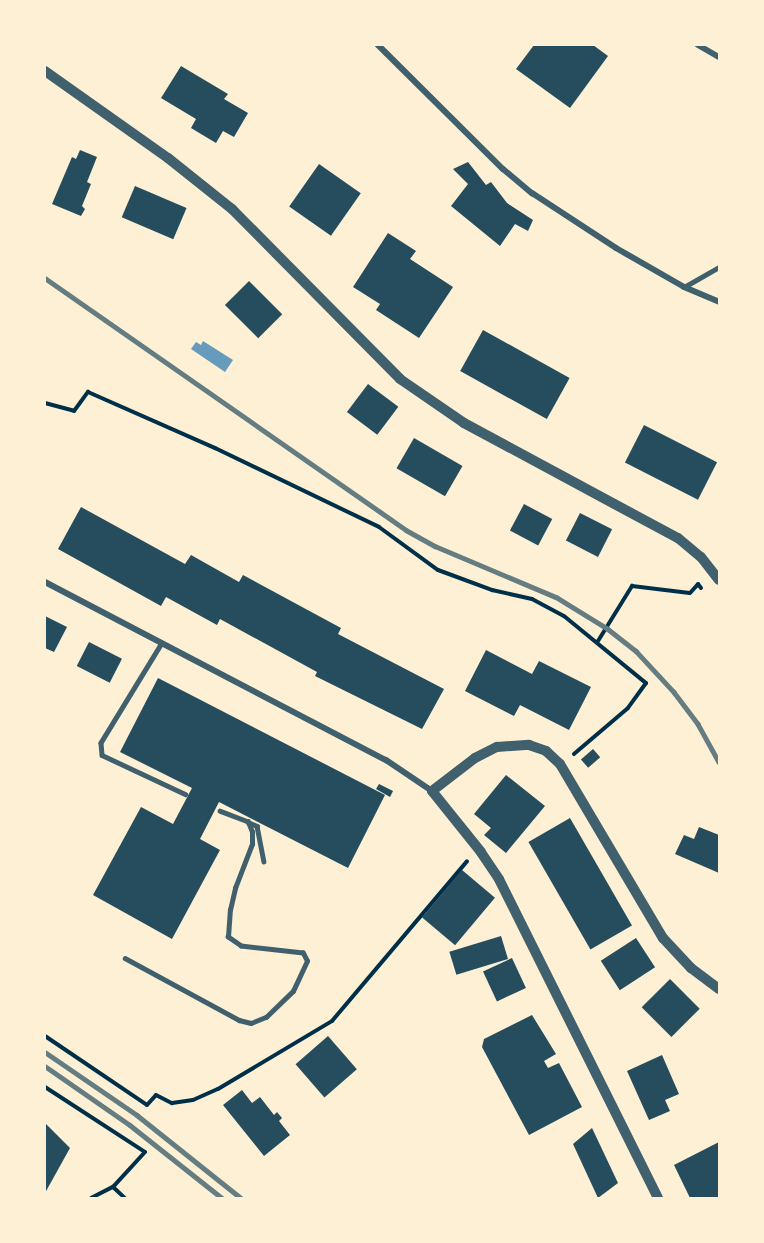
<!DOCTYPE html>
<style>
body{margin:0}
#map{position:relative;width:764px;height:1243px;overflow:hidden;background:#fdf0d5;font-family:Rubik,sans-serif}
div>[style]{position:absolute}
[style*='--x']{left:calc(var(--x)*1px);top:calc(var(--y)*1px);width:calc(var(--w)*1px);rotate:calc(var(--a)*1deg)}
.water>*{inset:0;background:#669bbc}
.building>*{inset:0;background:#264d5e;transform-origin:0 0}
.path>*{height:4px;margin:-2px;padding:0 2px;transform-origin:2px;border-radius:2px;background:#003049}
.service>*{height:4.5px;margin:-2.25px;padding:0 2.25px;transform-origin:2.25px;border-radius:2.25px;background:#3f606c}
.minor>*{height:6px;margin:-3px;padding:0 3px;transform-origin:3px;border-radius:3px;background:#3f606c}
.tertiary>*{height:10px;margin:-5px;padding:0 5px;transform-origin:5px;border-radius:5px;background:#3f606c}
.rail>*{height:4.5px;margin:-2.25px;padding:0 2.25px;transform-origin:2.25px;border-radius:2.25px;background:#657d81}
span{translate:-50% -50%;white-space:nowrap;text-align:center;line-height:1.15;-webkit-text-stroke:6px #fdf0d5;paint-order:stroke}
.frame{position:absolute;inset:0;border:46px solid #fdf0d5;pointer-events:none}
</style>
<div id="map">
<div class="water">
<div style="clip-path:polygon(203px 341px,233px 360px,225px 372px,191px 349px,196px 342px,201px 345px)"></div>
</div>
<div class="building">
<div style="clip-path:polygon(534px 45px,593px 45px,608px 56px,570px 108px,516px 69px)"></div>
<div style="clip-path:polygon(181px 66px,228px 94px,224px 99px,248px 113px,234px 137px,223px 131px,216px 143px,191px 128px,196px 119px,161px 98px)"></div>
<div style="clip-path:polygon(80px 150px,97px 157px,87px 182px,91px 184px,82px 206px,85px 209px,81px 216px,52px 204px,72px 157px,76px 159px)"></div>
<div style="clip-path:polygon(468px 162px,486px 185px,491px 182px,507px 203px,533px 220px,528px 231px,515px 224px,500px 246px,451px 206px,468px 184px,453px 169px)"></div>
<div style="left:319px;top:164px;width:51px;height:52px;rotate:35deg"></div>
<div style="left:135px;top:186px;width:56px;height:34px;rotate:23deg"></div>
<div style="clip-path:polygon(388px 233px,416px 251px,410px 259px,453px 287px,419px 338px,376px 310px,380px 304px,353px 287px)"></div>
<div style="left:249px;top:281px;width:47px;height:34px;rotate:45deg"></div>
<div style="left:483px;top:330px;width:99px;height:47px;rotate:29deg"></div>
<div style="left:368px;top:384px;width:38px;height:35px;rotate:37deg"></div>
<div style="left:644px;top:425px;width:82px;height:42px;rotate:27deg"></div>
<div style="left:414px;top:438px;width:56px;height:35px;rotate:30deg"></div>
<div style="left:524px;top:504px;width:32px;height:30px;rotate:28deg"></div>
<div style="clip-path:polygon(81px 507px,185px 564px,191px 555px,239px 582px,243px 575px,341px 628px,338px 634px,444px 689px,422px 729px,315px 676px,317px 672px,220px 619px,217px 625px,166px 597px,161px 606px,58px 549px)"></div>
<div style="left:580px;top:513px;width:36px;height:31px;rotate:27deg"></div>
<div style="clip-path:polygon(45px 616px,67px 627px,54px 652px,45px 648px)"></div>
<div style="left:89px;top:642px;width:37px;height:27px;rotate:27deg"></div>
<div style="clip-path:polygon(486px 650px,532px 674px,539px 661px,591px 687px,569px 730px,520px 705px,514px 716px,465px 691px)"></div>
<div style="clip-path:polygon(158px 678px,385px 795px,348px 868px,219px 802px,200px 839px,220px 850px,172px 939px,93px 895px,141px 807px,173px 824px,192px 788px,120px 752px)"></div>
<div style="left:593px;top:749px;width:11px;height:16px;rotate:49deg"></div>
<div style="clip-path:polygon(506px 775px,545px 806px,506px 853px,484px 835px,491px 828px,474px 814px)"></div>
<div style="clip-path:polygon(379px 784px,393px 791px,390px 797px,376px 789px)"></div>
<div style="left:570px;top:818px;width:124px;height:48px;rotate:60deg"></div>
<div style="clip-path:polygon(699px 827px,719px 835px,719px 873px,675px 854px,684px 835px,694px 839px)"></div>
<div style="left:462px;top:870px;width:43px;height:62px;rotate:40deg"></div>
<div style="left:501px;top:936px;width:24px;height:54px;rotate:73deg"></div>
<div style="left:636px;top:938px;width:35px;height:42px;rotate:57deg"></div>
<div style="left:512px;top:958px;width:33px;height:32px;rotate:65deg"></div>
<div style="left:670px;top:979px;width:42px;height:40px;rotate:45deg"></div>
<div style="clip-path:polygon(532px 1015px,556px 1054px,544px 1061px,548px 1068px,559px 1063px,582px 1107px,529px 1135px,482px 1047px,484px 1039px)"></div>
<div style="left:328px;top:1036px;width:44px;height:43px;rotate:49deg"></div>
<div style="clip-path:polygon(662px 1055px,679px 1094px,665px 1100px,670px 1111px,649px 1120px,627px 1071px)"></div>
<div style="clip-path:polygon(242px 1090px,252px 1103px,260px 1097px,274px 1115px,277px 1112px,282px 1118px,279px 1121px,290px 1135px,264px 1156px,223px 1105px)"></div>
<div style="clip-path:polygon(45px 1123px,70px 1148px,45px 1193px)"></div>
<div style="clip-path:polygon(592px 1128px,618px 1183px,598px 1198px,573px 1144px)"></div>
<div style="clip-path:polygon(719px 1142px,719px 1198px,690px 1198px,674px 1165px)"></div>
</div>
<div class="path">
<div style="--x:45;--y:403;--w:30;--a:15"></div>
<div style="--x:74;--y:411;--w:24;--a:-54"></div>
<div style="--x:88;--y:392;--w:139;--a:23.8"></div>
<div style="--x:215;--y:448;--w:182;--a:25.7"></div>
<div style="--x:379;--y:527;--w:73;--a:36.1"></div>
<div style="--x:438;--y:570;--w:58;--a:20.3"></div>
<div style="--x:492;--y:590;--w:41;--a:12.7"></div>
<div style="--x:532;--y:599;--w:36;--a:28"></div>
<div style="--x:564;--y:616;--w:106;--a:39.3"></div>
<div style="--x:646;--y:683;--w:31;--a:126"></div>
<div style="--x:628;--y:708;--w:71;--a:139.6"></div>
<div style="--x:598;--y:641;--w:65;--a:-58.3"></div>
<div style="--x:632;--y:586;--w:58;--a:6.9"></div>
<div style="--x:690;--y:593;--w:12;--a:-48"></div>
<div style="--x:698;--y:584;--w:5;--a:53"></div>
<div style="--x:45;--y:1036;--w:123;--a:34.1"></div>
<div style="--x:147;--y:1105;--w:13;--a:-48"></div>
<div style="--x:156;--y:1095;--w:18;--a:27"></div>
<div style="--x:172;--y:1103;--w:21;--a:-8"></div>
<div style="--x:193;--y:1100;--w:27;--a:-24"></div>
<div style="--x:218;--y:1089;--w:133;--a:-30.8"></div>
<div style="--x:332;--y:1021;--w:209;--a:-49.8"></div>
<div style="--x:45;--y:1087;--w:119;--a:33"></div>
<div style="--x:145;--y:1152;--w:47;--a:132.4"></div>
<div style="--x:113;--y:1187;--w:16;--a:43"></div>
<div style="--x:91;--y:1198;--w:25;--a:-27"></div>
</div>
<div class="service">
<div style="--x:684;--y:287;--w:40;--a:-29.7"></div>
<div style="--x:162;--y:643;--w:117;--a:121.4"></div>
<div style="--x:101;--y:743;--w:12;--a:85"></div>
<div style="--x:102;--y:755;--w:92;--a:25.2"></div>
<div style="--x:248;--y:822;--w:10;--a:24"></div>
<div style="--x:257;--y:826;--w:36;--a:79"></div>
<div style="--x:125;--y:958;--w:130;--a:28.5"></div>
<div style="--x:239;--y:1020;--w:12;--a:14"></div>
<div style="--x:251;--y:1023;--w:16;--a:-22"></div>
<div style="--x:266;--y:1017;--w:37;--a:-44"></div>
<div style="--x:293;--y:991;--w:33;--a:-65"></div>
<div style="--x:307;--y:961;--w:9;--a:-117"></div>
<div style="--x:303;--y:953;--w:62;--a:-173.6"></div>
<div style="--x:241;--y:946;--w:16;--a:-145"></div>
<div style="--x:228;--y:937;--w:27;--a:-86"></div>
<div style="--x:230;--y:910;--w:23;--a:-77"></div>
<div style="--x:235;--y:888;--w:47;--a:-68.9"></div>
<div style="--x:252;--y:844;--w:12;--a:-90"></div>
<div style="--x:252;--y:832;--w:11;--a:-112"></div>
<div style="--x:248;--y:822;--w:30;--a:-159"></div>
</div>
<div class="minor">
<div style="--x:378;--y:45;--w:176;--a:44.8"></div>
<div style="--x:503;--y:169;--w:38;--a:40"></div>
<div style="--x:532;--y:193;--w:100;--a:33.2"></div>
<div style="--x:616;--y:248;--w:78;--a:29.8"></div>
<div style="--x:684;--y:287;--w:38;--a:23"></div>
<div style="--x:698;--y:45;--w:24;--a:30"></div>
<div style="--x:45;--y:582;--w:385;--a:27.6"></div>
<div style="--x:386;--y:760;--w:55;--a:34"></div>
</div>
<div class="tertiary">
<div style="--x:45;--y:71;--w:151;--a:35.3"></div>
<div style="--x:168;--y:158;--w:82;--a:38.6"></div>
<div style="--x:232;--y:209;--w:239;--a:45.3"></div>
<div style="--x:400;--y:379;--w:78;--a:34.5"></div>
<div style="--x:464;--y:423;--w:243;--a:28.3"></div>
<div style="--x:678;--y:538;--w:30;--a:40"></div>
<div style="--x:701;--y:557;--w:29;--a:52"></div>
<div style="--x:658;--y:1198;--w:356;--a:-116.5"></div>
<div style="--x:499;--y:879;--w:32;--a:-124"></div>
<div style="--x:481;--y:852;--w:78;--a:-128.8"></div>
<div style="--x:432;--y:791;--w:54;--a:-37.5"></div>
<div style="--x:475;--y:758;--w:25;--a:-27"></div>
<div style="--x:497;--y:747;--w:32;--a:-4"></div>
<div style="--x:529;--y:745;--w:18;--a:19"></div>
<div style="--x:546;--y:751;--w:19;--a:43"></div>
<div style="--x:560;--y:764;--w:202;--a:59.4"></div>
<div style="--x:663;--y:938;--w:41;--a:47"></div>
<div style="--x:691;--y:968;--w:35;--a:37"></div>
</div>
<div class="rail">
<div style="--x:45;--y:278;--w:440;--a:34.9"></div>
<div style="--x:406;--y:530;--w:33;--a:29"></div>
<div style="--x:435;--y:546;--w:131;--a:22.9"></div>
<div style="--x:556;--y:597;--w:61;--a:31.6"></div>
<div style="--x:608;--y:629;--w:36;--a:38"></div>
<div style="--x:636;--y:651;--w:56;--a:47.2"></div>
<div style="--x:674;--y:692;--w:40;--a:53"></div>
<div style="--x:698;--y:724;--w:43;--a:61.1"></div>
<div style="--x:45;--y:1052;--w:112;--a:34.4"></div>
<div style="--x:137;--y:1115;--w:133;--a:38.6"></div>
<div style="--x:45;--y:1066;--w:103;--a:34.8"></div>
<div style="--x:130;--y:1125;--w:117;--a:38.4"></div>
</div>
<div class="frame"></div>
</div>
